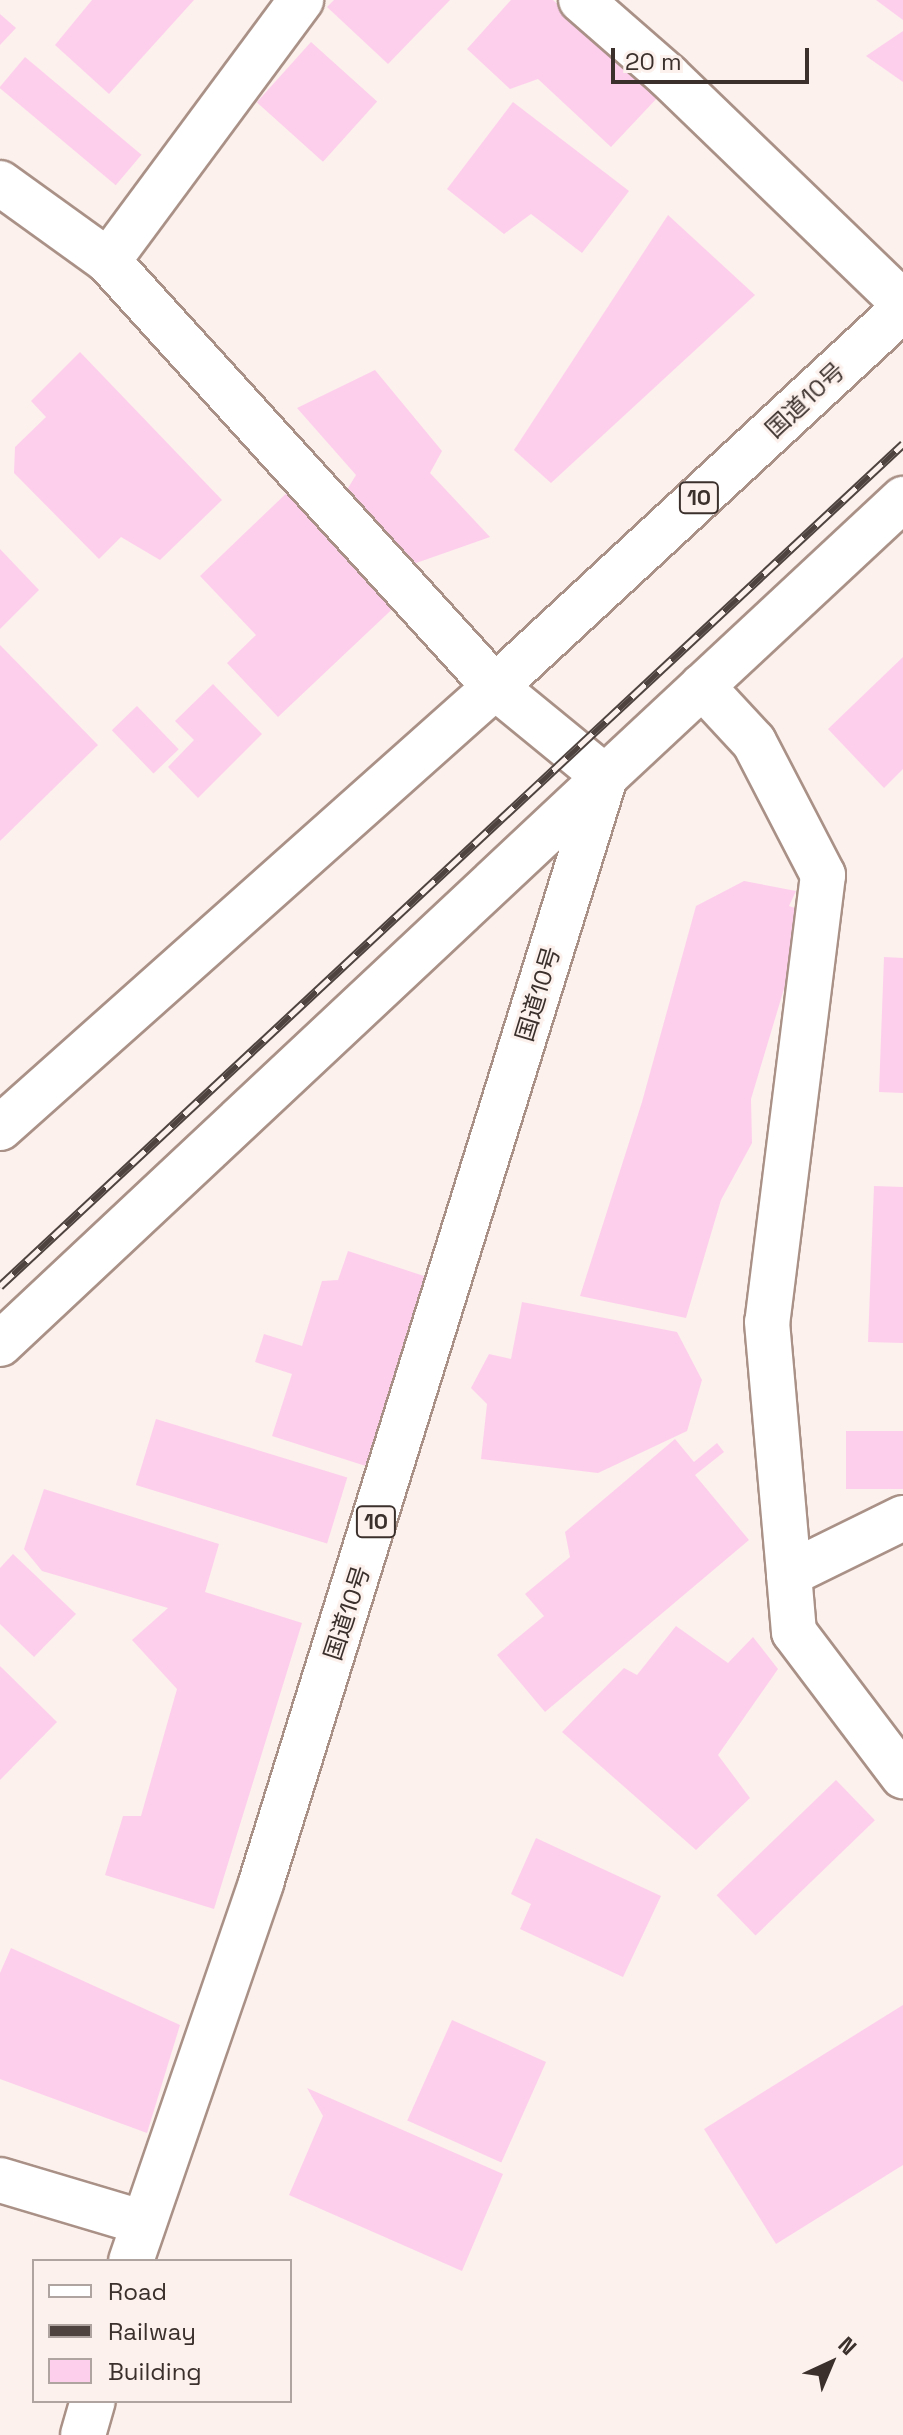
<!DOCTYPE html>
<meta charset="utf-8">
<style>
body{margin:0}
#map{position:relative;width:903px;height:2435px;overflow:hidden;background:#fcf1ec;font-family:"Space Grotesk","Noto Sans JP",sans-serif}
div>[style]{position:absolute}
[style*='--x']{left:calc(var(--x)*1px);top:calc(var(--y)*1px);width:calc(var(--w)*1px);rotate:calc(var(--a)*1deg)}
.building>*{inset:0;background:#fdcfed;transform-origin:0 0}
.roads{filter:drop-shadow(2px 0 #aa9187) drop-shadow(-2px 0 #aa9187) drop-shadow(0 2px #aa9187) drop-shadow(0 -2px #aa9187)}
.street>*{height:44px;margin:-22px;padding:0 22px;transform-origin:22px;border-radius:22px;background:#fff}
.secondary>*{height:44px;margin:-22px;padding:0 22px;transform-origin:22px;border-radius:22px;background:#fff}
.highway>*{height:44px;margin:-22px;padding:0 22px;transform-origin:22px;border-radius:22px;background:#fff}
.rail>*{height:9px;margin-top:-4.5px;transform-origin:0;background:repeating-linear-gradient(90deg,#fcf1ec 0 18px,#4e433f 0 36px);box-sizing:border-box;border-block:2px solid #4e433f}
span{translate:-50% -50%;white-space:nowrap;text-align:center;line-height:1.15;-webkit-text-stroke:6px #fcf1ec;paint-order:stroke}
.shield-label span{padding:2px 6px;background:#fcf1ec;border:2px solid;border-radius:6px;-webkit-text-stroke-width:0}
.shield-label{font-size:22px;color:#3b302c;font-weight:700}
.street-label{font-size:24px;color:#3b302c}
.legend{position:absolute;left:32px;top:2259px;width:260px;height:144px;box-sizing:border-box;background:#fcf1ec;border:2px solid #afa49f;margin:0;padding:10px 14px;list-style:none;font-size:24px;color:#3b302c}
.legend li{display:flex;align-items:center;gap:16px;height:40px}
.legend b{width:40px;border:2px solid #afa49f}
.north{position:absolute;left:791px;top:2323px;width:80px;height:80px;-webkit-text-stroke:6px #fcf1ec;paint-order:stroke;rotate:44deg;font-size:22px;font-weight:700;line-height:32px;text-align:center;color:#3b302c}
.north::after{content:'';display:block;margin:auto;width:28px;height:36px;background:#3b302c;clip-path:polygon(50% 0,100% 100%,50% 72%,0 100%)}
.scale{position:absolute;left:611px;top:48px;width:198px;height:36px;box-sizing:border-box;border:4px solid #3b302c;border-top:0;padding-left:10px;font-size:24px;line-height:28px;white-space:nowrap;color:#3b302c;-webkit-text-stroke:6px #fcf1ec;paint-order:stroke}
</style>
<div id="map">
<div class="building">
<div style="clip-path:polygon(92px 0,194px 0,109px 94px,55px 45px)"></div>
<div style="clip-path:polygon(334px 0,450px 0,388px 64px,327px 7px)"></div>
<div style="clip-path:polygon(511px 0,553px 0,658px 97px,611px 147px,538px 79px,510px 89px,467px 49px)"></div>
<div style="clip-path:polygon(876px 0,903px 0,903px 20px)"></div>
<div style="clip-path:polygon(0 14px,16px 28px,0 45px)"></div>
<div style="clip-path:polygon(903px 31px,903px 82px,866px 56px)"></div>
<div style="left:311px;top:42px;width:89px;height:81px;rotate:42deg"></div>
<div style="left:25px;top:57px;width:152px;height:40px;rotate:40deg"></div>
<div style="clip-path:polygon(513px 102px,629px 191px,582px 253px,531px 214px,504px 234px,447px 189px)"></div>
<div style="clip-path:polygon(668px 215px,755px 295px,551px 483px,514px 450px)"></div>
<div style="clip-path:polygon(80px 352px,222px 500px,160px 560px,121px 537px,99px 559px,14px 473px,15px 447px,46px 417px,31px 401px)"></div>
<div style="clip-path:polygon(375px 370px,442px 451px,430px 473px,490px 537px,402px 568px,345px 493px,356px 475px,297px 408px)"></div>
<div style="clip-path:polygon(295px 485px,404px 598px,278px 717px,227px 663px,256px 635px,200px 576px)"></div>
<div style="clip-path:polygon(0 549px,39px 590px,0 629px)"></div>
<div style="clip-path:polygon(0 645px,98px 745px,0 841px)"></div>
<div style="clip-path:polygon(903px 657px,903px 769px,884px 788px,828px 729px)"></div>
<div style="clip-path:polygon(213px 684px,262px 734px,198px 798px,168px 767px,194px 740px,175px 721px)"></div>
<div style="left:137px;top:706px;width:60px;height:35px;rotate:46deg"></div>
<div style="clip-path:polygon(744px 881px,796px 891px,789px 906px,807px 912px,751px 1099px,752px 1143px,721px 1200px,686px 1318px,580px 1296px,642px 1102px,696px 906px)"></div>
<div style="clip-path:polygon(884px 957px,903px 958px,903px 1093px,879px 1092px)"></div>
<div style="clip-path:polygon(874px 1186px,903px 1187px,903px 1343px,868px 1342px)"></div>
<div style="clip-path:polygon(348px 1251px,433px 1279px,372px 1468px,272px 1436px,292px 1374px,255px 1362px,264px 1334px,302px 1346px,322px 1281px,338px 1280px)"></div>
<div style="clip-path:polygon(522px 1302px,677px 1332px,702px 1380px,687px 1431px,598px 1473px,481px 1459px,487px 1404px,471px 1388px,489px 1354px,511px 1359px)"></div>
<div style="left:156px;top:1419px;width:200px;height:69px;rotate:17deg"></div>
<div style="left:903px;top:1431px;width:58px;height:57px;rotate:90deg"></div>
<div style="clip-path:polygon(675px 1439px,694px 1462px,717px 1443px,724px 1452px,695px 1475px,749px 1540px,545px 1712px,497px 1655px,544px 1616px,525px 1594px,570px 1557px,565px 1532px)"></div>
<div style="clip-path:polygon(44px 1489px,219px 1544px,205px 1592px,302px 1623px,214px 1909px,105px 1875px,123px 1816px,141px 1816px,177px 1689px,132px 1640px,168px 1608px,42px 1571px,24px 1549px)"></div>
<div style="clip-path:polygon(13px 1554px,76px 1614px,34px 1657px,0 1624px,0 1568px)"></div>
<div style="clip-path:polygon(676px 1626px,728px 1663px,753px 1637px,778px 1669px,718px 1755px,750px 1798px,696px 1850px,562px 1732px,624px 1668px,637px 1675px)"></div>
<div style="clip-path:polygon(0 1666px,57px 1722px,0 1780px)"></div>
<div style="left:836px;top:1780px;width:56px;height:166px;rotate:46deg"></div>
<div style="clip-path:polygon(536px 1838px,661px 1896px,623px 1977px,520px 1929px,531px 1904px,511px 1894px)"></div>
<div style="clip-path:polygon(11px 1948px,180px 2025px,147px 2133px,0 2079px,0 1973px)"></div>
<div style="clip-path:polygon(903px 2005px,903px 2165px,776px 2244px,704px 2129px)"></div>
<div style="left:452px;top:2020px;width:103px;height:110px;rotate:24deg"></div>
<div style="clip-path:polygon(307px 2088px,503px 2174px,462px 2271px,289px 2195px,323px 2116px)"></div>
</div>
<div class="roads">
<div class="street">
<div style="--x:581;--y:0;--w:116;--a:41.1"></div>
<div style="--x:668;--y:76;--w:327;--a:44"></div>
<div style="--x:0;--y:183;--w:133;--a:35.8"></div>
<div style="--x:108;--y:261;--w:576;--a:47.75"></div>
<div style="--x:108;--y:261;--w:325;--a:-53.5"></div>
<div style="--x:702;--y:686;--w:76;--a:47.1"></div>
<div style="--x:754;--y:742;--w:150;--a:62.6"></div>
<div style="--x:823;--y:875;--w:450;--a:97.1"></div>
<div style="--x:767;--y:1322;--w:253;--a:85"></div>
<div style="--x:789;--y:1574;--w:58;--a:85.1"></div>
<div style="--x:794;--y:1632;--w:181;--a:52.9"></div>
<div style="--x:789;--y:1574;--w:127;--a:-26.2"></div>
<div style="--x:0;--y:2180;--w:147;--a:16.6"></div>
</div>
<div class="secondary">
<div style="--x:0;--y:1128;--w:663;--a:-41.7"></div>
<div style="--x:0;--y:1344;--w:829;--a:-43.14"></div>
</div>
<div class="highway">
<div style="--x:605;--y:777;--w:142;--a:-140.7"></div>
<div style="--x:495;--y:687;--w:556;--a:-42.81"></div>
<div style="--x:131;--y:2261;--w:400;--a:-71"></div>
<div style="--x:261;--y:1883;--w:1158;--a:-72.72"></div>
<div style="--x:605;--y:777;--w:408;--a:-43"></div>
<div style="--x:83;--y:2435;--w:35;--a:-74"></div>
</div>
</div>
<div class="rail">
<div style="--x:0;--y:1286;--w:1235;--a:-43"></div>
</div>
<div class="shield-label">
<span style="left:699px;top:498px">10</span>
<span style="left:376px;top:1522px">10</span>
</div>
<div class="street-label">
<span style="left:805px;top:400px;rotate:-43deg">国道10号</span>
<span style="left:538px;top:994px;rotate:-73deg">国道10号</span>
<span style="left:347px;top:1613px;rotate:-72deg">国道10号</span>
</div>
<ul class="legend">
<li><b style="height:10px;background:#fff"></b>Road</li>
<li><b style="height:10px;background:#4e433f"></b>Railway</li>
<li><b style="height:22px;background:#fdcfed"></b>Building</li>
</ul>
<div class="north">N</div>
<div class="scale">20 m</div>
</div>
